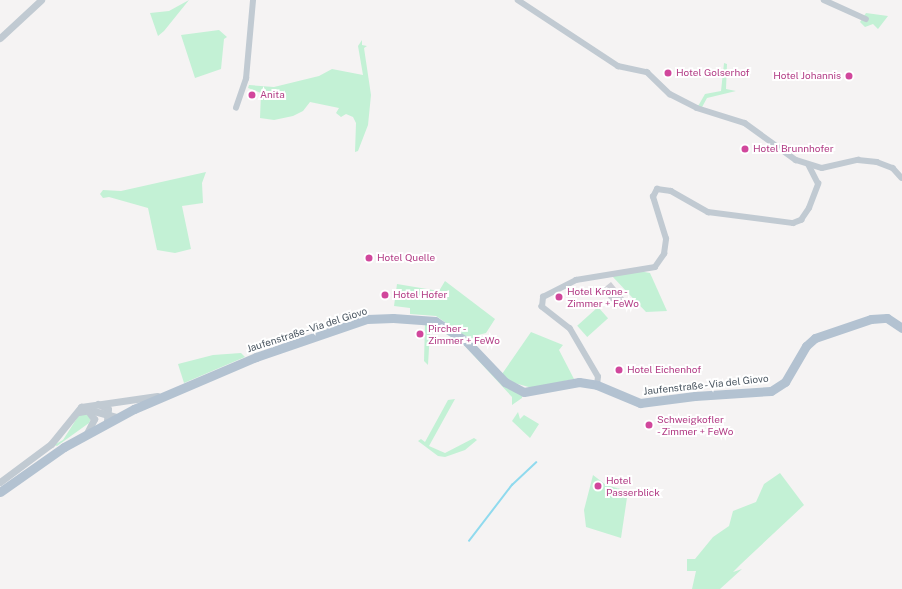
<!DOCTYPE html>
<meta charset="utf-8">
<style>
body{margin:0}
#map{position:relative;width:902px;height:589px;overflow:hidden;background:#f5f3f3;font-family:"Public Sans",sans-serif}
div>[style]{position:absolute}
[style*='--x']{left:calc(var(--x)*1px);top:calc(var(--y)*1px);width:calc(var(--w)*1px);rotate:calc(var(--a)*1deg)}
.green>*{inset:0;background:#c3f1d5;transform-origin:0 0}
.stream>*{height:1.5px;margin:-0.75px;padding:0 0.75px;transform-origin:0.75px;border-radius:0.75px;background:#90daee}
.building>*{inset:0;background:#cdcfd5;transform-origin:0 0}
.minor>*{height:5.5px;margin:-2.75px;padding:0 2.75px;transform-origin:2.75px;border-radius:2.75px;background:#c1cad2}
.tertiary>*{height:7px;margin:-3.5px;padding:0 3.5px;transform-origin:3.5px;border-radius:3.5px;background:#c1cad2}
.primary>*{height:9px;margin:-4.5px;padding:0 4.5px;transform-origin:4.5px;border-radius:4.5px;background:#b3c2d1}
.dots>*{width:11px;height:11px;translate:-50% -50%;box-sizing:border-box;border:2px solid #fff;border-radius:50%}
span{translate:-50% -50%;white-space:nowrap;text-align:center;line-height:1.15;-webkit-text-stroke:4px #fff;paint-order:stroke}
.hotel-label{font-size:10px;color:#b23c85}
.left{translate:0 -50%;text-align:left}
.right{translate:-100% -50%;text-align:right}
.street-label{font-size:10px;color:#4a5661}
</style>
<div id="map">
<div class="green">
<div style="clip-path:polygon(189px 0,164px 31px,158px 36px,150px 13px,169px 11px)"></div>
<div style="clip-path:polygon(866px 13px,888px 16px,878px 29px,873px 24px,865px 27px,860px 22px)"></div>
<div style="clip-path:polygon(219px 30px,227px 37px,224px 39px,221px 69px,195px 78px,181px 35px)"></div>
<div style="clip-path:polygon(362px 40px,362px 45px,367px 46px,364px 48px,371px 95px,368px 125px,358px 151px,355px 152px,356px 123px,353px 117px,346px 114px,341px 117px,336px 113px,339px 108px,310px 102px,303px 111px,293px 116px,274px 120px,260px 118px,261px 93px,248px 88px,249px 85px,274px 87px,319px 76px,332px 69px,363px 75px,358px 46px)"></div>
<div style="clip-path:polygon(724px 63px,727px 64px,726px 89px,736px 91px,707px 98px,701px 109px,697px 108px,705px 94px,721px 91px)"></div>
<div style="clip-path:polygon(206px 172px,202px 183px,203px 203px,182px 206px,191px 249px,175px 253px,157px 250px,148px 208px,109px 197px,103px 198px,100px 194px,103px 190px,121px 191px)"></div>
<div style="clip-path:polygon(639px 271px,650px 273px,667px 311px,646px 312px,612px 276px)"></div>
<div style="clip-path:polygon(445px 281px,495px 319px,486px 333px,478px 335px,474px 342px,436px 316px,410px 314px,410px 308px,394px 306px,397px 284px,439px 291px)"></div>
<div style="left:598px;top:307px;width:15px;height:28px;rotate:48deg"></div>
<div style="clip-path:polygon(425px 324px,443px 329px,468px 346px,507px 388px,522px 395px,522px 398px,512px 405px,512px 397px,463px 344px,439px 330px,430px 331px,428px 365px,424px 361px)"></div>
<div style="clip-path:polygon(531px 332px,563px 345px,559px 350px,574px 379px,532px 388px,511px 382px,502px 374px)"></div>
<div style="clip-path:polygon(241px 353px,245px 357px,184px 383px,178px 364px,213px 355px)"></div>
<div style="clip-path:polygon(455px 399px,429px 446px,445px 453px,474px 438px,477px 440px,465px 450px,445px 457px,438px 456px,418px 441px,421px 439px,425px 442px,448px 400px)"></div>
<div style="clip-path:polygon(518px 412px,520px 419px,524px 415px,539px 424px,530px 438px,512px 421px)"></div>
<div style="clip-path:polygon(85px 413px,91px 418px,89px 423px,57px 446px,54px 445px,63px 440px,79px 415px)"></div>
<div style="clip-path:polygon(780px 473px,804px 505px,741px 564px,733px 572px,742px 569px,720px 589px,692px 589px,696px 571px,687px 571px,687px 559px,695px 559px,713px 537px,729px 526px,733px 511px,756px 502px,764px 484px)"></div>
<div style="clip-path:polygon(593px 475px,606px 485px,628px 491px,621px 538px,586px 527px,584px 510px)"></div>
</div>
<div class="stream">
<div style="--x:469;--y:541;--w:71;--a:-52.5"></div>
<div style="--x:512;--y:485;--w:33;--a:-43"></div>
</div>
<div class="building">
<div style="left:611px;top:282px;width:22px;height:12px;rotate:51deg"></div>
</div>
<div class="minor">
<div style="--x:518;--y:0;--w:120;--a:33.4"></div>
<div style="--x:618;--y:66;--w:30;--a:12"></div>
<div style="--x:647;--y:72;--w:32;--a:44"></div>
<div style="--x:670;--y:94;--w:30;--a:27"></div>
<div style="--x:697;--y:108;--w:50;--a:17.4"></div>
<div style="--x:745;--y:123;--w:63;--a:36"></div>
<div style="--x:796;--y:160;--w:27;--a:17"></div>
<div style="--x:822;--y:168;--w:37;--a:-13"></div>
<div style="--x:858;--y:160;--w:19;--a:6"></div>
<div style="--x:877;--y:162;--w:17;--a:21"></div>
<div style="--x:893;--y:168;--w:13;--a:48"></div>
<div style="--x:824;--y:0;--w:46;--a:24.3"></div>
<div style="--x:236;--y:108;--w:31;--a:-71"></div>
<div style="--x:246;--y:79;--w:79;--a:-84.9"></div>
<div style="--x:597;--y:385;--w:8;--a:-83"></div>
<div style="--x:598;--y:377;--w:56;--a:-120.3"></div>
<div style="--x:570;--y:329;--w:36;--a:-142"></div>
<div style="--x:542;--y:307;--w:10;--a:-84"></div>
<div style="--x:543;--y:297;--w:37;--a:-27"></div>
<div style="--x:576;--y:280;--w:80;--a:-9.3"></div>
<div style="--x:655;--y:267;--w:16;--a:-55"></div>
<div style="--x:664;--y:254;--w:15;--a:-82"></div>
<div style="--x:666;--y:239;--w:44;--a:-107.2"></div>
<div style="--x:653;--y:197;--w:9;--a:-63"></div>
<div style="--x:657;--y:189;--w:14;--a:8"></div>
<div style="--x:671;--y:191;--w:43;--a:29.6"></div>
<div style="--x:708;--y:212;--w:86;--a:7.4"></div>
<div style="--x:793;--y:223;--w:9;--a:-21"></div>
<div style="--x:801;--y:220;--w:14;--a:-56"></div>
<div style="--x:809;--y:208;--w:26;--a:-69"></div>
<div style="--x:818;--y:184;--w:20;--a:-117"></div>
</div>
<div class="tertiary">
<div style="--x:0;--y:38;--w:56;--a:-42.8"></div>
<div style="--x:98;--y:404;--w:11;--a:27"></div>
<div style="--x:108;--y:409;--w:12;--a:95"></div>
<div style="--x:79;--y:412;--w:11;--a:-10"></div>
<div style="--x:90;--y:410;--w:28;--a:15"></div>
<div style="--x:87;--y:433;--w:16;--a:-63"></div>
<div style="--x:94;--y:419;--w:10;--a:-127"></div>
<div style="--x:0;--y:482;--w:64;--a:-36.7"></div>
<div style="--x:51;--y:444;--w:48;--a:-51"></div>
<div style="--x:81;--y:407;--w:77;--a:-8.2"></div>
</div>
<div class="primary">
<div style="--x:0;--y:492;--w:78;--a:-35.1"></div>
<div style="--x:64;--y:447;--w:80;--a:-28.5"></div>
<div style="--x:134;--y:409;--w:133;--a:-23.1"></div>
<div style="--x:256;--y:357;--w:117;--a:-18.9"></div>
<div style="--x:367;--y:319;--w:26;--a:-2"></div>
<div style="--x:393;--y:318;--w:42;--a:4.1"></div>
<div style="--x:435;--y:321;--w:37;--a:33"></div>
<div style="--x:466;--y:341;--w:57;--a:46.4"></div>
<div style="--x:505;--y:382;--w:21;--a:28"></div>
<div style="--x:524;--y:392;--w:56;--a:-10.3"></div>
<div style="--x:579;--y:382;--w:18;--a:9"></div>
<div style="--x:597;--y:385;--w:47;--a:22.7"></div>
<div style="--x:640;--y:403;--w:55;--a:-7.3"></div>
<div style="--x:695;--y:396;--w:76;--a:-3.8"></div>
<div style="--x:771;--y:391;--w:17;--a:-33"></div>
<div style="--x:785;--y:382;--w:42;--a:-59.7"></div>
<div style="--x:806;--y:346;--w:12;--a:-42"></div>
<div style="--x:815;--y:338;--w:59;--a:-18.7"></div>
<div style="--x:871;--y:319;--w:16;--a:-4"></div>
<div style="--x:887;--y:318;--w:18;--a:34"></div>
</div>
<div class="dots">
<div style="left:668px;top:73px;background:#d1479c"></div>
<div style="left:849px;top:76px;background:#d1479c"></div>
<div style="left:252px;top:95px;background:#d1479c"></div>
<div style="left:745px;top:149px;background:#d1479c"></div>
<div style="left:369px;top:258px;background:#d1479c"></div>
<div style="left:385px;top:295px;background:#d1479c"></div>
<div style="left:559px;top:297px;background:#d1479c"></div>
<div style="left:420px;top:334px;background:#d1479c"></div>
<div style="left:619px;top:370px;background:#d1479c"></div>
<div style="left:649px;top:425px;background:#d1479c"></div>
<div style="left:598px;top:486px;background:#d1479c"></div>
</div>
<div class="hotel-label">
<span class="left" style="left:676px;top:73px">Hotel Golserhof</span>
<span class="right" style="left:841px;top:76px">Hotel Johannis</span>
<span class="left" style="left:260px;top:95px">Anita</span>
<span class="left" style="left:753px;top:149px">Hotel Brunnhofer</span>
<span class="left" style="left:377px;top:258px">Hotel Quelle</span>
<span class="left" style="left:567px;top:297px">Hotel Krone -<br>Zimmer + FeWo</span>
<span class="left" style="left:393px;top:295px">Hotel Hofer</span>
<span class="left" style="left:428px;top:334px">Pircher -<br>Zimmer + FeWo</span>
<span class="left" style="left:627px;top:370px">Hotel Eichenhof</span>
<span class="left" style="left:657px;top:425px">Schweigkofler<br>- Zimmer + FeWo</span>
<span class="left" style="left:606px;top:486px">Hotel<br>Passerblick</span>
</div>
<div class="street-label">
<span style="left:307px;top:330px;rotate:-18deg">Jaufenstraße - Via del Giovo</span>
<span style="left:706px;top:385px;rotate:-6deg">Jaufenstraße - Via del Giovo</span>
</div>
</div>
